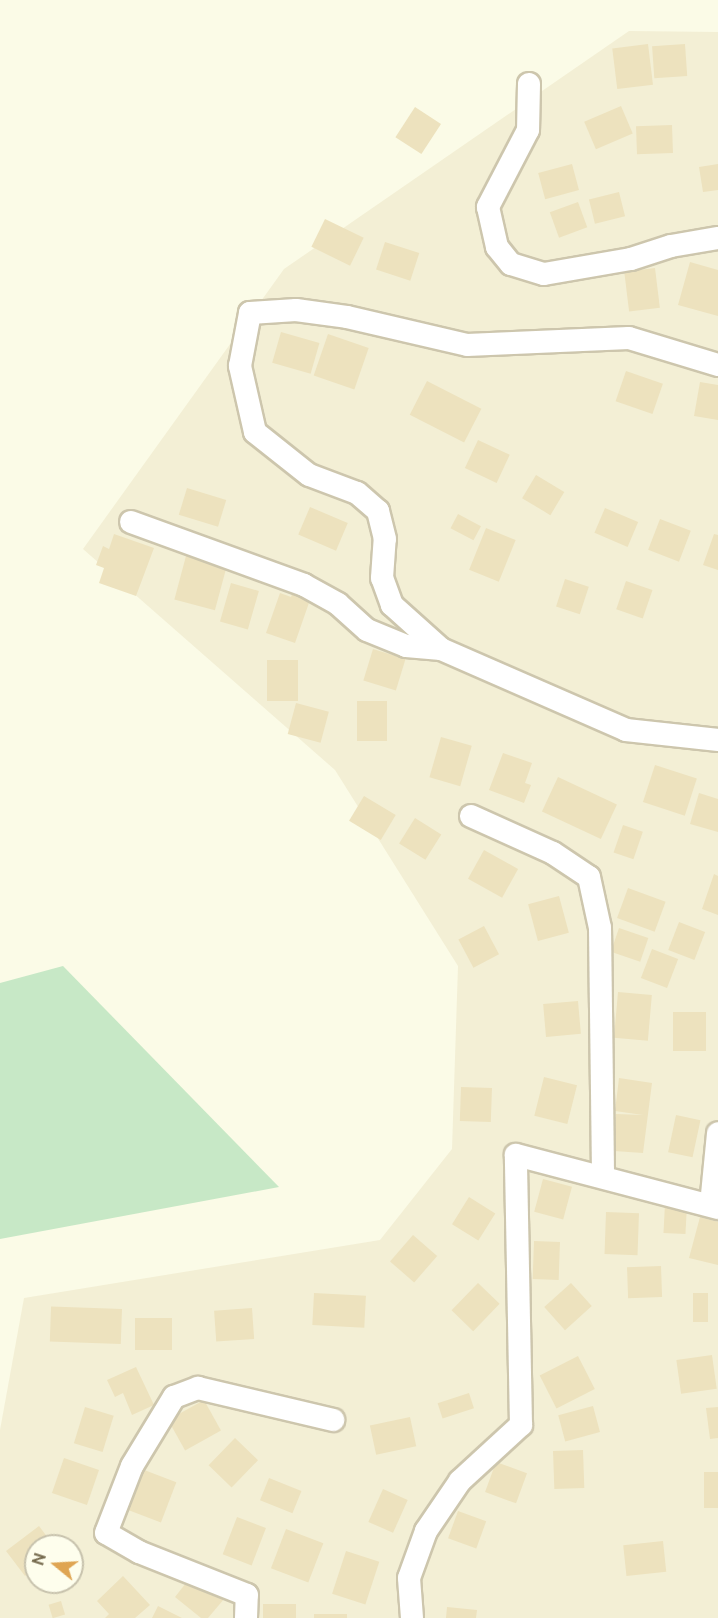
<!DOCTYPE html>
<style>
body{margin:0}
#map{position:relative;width:718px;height:1618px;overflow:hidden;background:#fbfbe7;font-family:Ubuntu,sans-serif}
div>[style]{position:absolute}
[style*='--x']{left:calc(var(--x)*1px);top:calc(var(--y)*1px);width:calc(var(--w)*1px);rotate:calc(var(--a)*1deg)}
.residential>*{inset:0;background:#f3efd5}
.green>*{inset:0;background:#c7e8c6}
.building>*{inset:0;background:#ede2be;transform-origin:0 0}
.roads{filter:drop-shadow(2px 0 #cdc6ad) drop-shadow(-2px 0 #cdc6ad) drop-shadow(0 2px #cdc6ad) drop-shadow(0 -2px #cdc6ad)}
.minor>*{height:22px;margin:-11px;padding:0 11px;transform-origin:11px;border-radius:11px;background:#fff}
span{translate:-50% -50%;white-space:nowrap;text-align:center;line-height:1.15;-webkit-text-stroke:4.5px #fefeed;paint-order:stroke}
.north{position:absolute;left:24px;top:1534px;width:60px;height:60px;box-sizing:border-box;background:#fefeed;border:2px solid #c7c2ad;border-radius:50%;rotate:288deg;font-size:16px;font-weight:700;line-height:24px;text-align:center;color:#74694c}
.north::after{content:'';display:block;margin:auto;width:21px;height:27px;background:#dfa552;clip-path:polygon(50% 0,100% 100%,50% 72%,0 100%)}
</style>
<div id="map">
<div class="residential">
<div style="clip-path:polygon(evenodd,629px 31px,718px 32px,718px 1618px,0 1618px,0 1430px,24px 1298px,380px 1240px,452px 1149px,458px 966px,335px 770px,83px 549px,284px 269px,629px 31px,36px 1546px,72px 1546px,72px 1582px,36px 1582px,36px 1546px)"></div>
</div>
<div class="green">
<div style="clip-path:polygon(63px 966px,279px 1187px,0 1239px,0 983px)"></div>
</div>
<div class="building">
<div style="left:648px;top:44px;width:41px;height:36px;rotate:83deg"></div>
<div style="left:685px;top:44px;width:32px;height:33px;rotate:86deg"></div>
<div style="left:621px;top:106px;width:30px;height:40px;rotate:67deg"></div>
<div style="left:415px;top:107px;width:31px;height:36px;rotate:33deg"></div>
<div style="left:672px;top:125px;width:28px;height:36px;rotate:88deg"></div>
<div style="left:572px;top:164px;width:27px;height:35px;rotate:75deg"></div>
<div style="clip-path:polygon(718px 164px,718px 190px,703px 192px,699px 167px)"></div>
<div style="left:619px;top:192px;width:25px;height:31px;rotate:76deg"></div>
<div style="left:578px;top:202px;width:27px;height:30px;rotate:70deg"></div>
<div style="left:325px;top:219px;width:43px;height:31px;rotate:26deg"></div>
<div style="left:385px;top:242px;width:36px;height:29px;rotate:18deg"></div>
<div style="clip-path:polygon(690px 262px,718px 270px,718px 316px,678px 305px)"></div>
<div style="left:655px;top:268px;width:40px;height:31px;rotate:83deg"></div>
<div style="left:281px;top:332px;width:40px;height:32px;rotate:16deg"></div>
<div style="left:328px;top:334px;width:43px;height:44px;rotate:19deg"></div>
<div style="left:626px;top:371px;width:39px;height:32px;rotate:19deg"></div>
<div style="left:427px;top:381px;width:61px;height:38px;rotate:27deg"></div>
<div style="clip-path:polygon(700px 382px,718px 385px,718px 420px,694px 416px)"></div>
<div style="left:478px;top:440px;width:35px;height:31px;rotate:25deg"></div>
<div style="left:536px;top:475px;width:33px;height:27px;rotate:31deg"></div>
<div style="left:187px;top:488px;width:41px;height:28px;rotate:17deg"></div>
<div style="left:310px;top:507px;width:41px;height:30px;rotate:23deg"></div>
<div style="left:605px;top:508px;width:36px;height:27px;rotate:23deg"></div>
<div style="left:458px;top:514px;width:26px;height:16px;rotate:28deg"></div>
<div style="left:660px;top:519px;width:33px;height:33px;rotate:21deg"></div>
<div style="left:486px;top:528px;width:32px;height:45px;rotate:22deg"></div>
<div style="clip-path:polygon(114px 534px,154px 548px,136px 596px,99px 583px,104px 568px,96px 565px,103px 546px,109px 549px)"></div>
<div style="clip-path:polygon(714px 534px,718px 535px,718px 570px,703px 565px)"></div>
<div style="left:186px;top:556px;width:42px;height:45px;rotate:15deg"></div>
<div style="left:565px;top:579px;width:25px;height:29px;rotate:18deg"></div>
<div style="left:626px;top:581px;width:28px;height:30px;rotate:19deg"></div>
<div style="left:231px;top:583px;width:29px;height:40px;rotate:16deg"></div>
<div style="clip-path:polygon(293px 591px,311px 597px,295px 643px,266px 633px,280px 593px,291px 597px)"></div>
<div style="left:373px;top:649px;width:34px;height:33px;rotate:17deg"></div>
<div style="left:267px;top:660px;width:31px;height:41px"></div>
<div style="left:357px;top:701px;width:30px;height:40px"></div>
<div style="left:296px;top:703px;width:34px;height:32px;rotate:15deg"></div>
<div style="left:441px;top:737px;width:32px;height:42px;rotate:16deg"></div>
<div style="clip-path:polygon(503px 753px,532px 763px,525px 783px,531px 785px,524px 803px,489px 790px)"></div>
<div style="left:655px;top:765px;width:44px;height:39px;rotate:18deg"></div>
<div style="left:558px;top:777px;width:65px;height:38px;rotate:25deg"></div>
<div style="clip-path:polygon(699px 793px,718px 799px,718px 832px,690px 824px)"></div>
<div style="left:364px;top:796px;width:37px;height:29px;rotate:31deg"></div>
<div style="left:415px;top:818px;width:31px;height:30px;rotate:32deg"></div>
<div style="left:623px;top:825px;width:21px;height:29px;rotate:19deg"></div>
<div style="left:484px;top:850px;width:39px;height:33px;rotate:29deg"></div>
<div style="clip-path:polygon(714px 874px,718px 876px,718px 915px,702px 909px)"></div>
<div style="left:628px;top:888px;width:40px;height:32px;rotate:20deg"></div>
<div style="left:559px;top:896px;width:38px;height:32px;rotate:75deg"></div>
<div style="left:679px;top:922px;width:28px;height:30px;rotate:21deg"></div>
<div style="left:484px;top:926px;width:32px;height:29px;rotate:62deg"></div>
<div style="left:619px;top:928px;width:31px;height:25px;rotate:19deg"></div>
<div style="left:652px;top:949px;width:28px;height:31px;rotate:21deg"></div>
<div style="left:618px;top:992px;width:34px;height:46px;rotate:5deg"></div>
<div style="left:578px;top:1001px;width:33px;height:35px;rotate:85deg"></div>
<div style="left:673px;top:1012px;width:33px;height:39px"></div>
<div style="left:544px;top:1077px;width:34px;height:40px;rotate:14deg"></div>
<div style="clip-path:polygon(619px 1078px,652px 1083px,643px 1153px,614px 1151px,616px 1114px,643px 1115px,615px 1111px)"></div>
<div style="left:461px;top:1087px;width:31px;height:34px;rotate:2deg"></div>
<div style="left:676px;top:1115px;width:25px;height:38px;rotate:12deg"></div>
<div style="left:543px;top:1179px;width:30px;height:34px;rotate:15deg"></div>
<div style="left:469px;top:1197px;width:31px;height:32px;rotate:32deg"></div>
<div style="left:665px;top:1204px;width:22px;height:29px;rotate:3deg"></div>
<div style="left:606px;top:1212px;width:33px;height:42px;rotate:2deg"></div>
<div style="clip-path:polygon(700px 1217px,718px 1222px,718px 1265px,689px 1258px)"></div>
<div style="left:413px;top:1235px;width:32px;height:35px;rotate:41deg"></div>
<div style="left:534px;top:1241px;width:26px;height:38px;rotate:2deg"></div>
<div style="left:661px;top:1266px;width:31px;height:34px;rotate:88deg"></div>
<div style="left:478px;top:1283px;width:30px;height:38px;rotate:44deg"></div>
<div style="left:571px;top:1283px;width:31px;height:36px;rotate:48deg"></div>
<div style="left:314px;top:1293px;width:52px;height:32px;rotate:3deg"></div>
<div style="left:693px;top:1293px;width:15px;height:29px"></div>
<div style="left:252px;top:1308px;width:31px;height:38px;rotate:86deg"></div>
<div style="left:122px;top:1309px;width:35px;height:71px;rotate:92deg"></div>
<div style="left:135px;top:1318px;width:37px;height:32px"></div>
<div style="left:712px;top:1355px;width:34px;height:36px;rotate:82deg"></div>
<div style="left:578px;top:1356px;width:37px;height:43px;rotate:63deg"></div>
<div style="clip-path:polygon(136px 1367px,154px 1405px,132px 1415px,123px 1393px,115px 1397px,107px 1380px)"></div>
<div style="left:469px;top:1393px;width:16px;height:33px;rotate:72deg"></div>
<div style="left:204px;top:1400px;width:35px;height:41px;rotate:61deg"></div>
<div style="left:593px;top:1406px;width:27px;height:36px;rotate:75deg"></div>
<div style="left:85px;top:1407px;width:30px;height:38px;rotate:17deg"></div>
<div style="clip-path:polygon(718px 1407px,718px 1438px,710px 1439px,706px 1408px)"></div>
<div style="left:410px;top:1417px;width:30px;height:41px;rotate:78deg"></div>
<div style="left:235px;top:1438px;width:32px;height:38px;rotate:44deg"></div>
<div style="left:583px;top:1450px;width:38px;height:30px;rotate:88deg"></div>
<div style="left:64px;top:1458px;width:37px;height:37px;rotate:19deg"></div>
<div style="left:496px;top:1462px;width:33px;height:32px;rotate:20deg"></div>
<div style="left:139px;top:1468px;width:40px;height:43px;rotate:21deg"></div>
<div style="left:704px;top:1472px;width:14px;height:36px"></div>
<div style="left:269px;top:1478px;width:35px;height:24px;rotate:22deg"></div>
<div style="left:383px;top:1489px;width:27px;height:36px;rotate:24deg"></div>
<div style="left:458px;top:1511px;width:30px;height:29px;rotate:20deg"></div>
<div style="left:237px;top:1517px;width:31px;height:40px;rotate:21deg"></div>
<div style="clip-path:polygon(39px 1526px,54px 1546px,36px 1546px,36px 1568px,25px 1576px,6px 1551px)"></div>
<div style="left:286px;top:1529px;width:40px;height:42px;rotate:21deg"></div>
<div style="left:663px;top:1541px;width:31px;height:40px;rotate:84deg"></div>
<div style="left:346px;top:1551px;width:35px;height:45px;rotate:18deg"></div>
<div style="clip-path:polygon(193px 1574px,224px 1599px,208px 1618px,201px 1618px,175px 1597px)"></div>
<div style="clip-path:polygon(123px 1576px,150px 1605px,135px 1618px,105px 1618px,109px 1614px,97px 1601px)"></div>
<div style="left:61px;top:1601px;width:14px;height:13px;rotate:73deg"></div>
<div style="left:263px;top:1604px;width:33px;height:14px"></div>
<div style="clip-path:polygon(158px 1606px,182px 1618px,152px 1618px)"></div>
<div style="clip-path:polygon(447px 1607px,477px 1610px,476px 1618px,446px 1618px)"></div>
<div style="left:314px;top:1614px;width:33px;height:4px"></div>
</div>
<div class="roads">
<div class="minor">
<div style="--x:529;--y:84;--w:46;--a:91.2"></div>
<div style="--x:528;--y:130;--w:87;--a:117.5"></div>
<div style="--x:488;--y:207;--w:41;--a:77.3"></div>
<div style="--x:497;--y:247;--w:22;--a:51"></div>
<div style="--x:511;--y:264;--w:34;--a:17"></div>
<div style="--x:544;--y:274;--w:88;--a:-9.8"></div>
<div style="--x:631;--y:259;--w:42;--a:-18"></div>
<div style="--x:671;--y:246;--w:48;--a:-9.7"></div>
<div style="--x:131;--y:522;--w:184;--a:20"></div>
<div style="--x:304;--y:585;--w:39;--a:29"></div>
<div style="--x:338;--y:604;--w:39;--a:42"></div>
<div style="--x:367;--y:630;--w:42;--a:22.3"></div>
<div style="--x:406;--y:646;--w:35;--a:5"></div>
<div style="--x:441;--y:649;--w:202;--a:23.6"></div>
<div style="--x:626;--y:730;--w:93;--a:6.2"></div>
<div style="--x:441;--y:649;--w:66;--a:-138.1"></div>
<div style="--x:392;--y:605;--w:29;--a:-110"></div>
<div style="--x:382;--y:578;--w:39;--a:-86"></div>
<div style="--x:385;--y:539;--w:29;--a:-104"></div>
<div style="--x:378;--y:511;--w:28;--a:-139"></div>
<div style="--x:357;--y:493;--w:51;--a:-159.4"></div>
<div style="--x:309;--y:475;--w:69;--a:-141.5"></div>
<div style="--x:255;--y:432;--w:68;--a:-102.8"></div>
<div style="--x:240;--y:366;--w:54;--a:-79.3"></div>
<div style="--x:250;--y:313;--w:46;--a:-3.7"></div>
<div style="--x:296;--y:310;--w:51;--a:7.8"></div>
<div style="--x:347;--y:317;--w:123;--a:13.1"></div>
<div style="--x:467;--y:345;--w:162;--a:-2.5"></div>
<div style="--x:629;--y:338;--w:93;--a:16.9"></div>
<div style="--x:471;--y:816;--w:90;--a:24.3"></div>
<div style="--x:553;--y:853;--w:43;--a:33.7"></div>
<div style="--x:589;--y:877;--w:52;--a:77.8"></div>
<div style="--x:600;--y:928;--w:248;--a:89.3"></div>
<div style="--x:711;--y:1205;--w:72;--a:-84.4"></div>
<div style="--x:246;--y:1618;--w:23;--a:-88"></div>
<div style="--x:247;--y:1595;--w:116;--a:-158.3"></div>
<div style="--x:139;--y:1552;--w:38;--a:-150"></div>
<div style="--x:106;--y:1533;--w:72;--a:-68.8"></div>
<div style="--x:132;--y:1466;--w:81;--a:-58.7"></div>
<div style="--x:174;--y:1397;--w:26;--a:-21"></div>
<div style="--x:198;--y:1388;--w:139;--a:13.3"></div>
<div style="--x:412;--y:1618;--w:40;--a:-94.3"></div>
<div style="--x:409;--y:1578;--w:50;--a:-70.1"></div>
<div style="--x:426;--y:1531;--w:60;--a:-55.8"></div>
<div style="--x:460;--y:1481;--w:83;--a:-42.6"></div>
<div style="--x:521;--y:1425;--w:270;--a:-91.1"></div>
<div style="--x:516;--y:1155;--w:209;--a:14.7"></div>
</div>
</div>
<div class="north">N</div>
</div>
